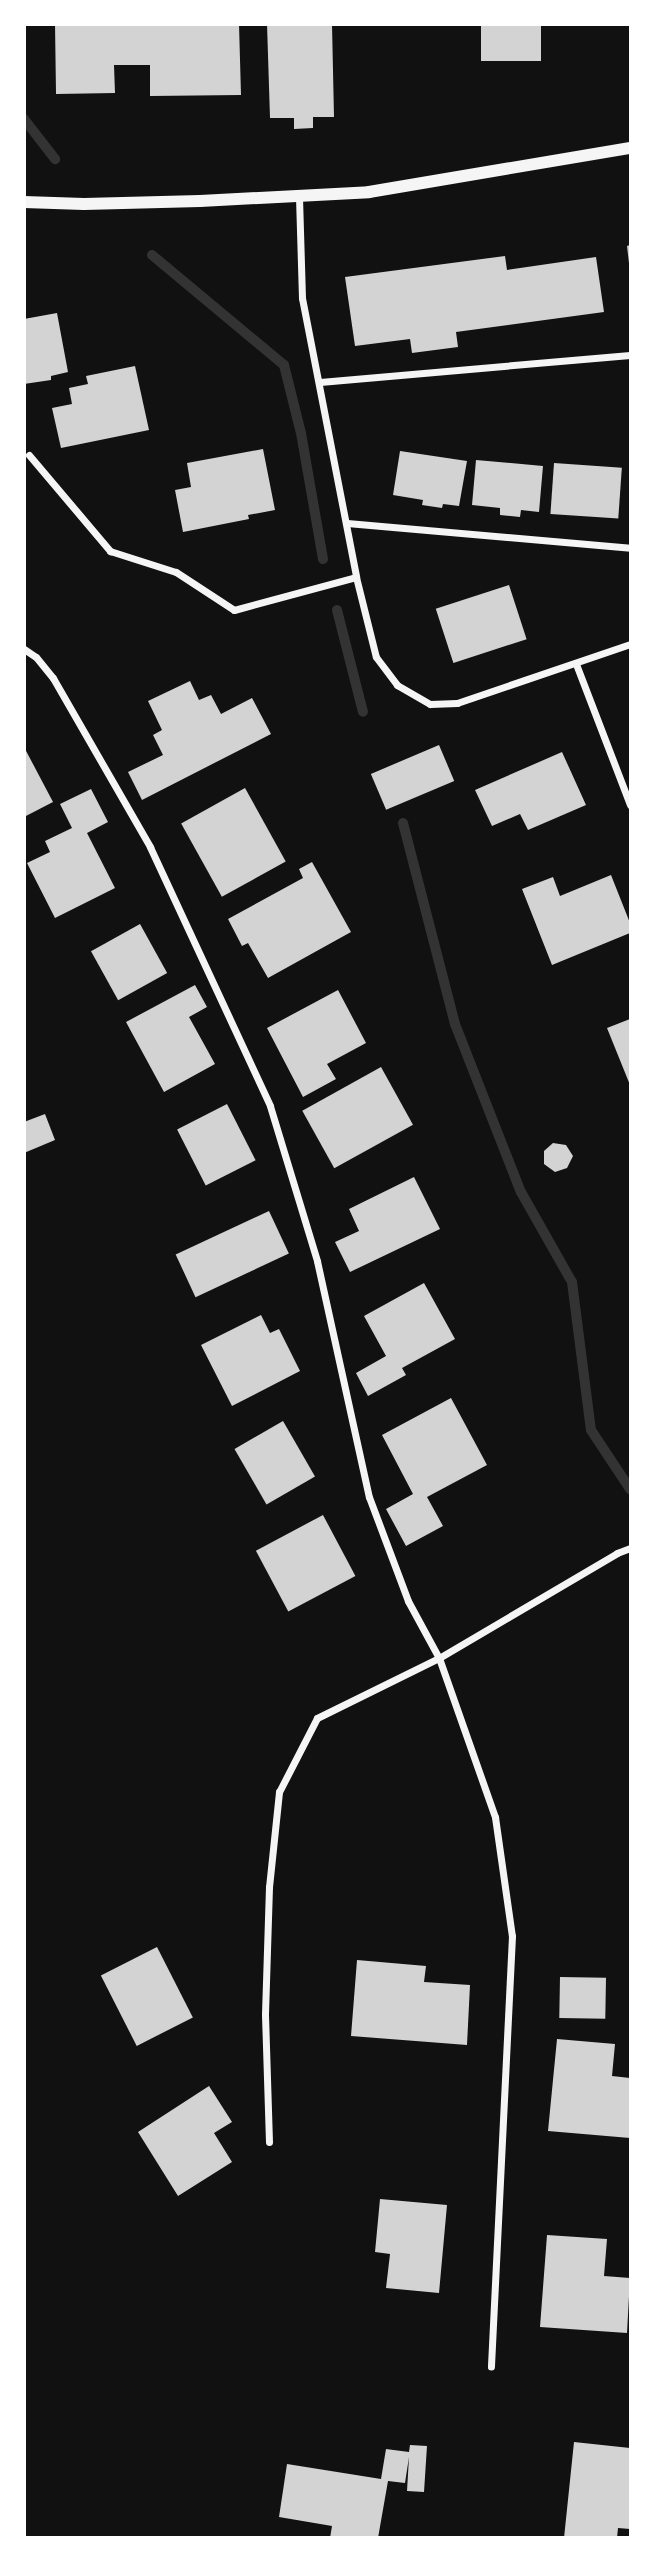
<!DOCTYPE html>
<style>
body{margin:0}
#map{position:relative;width:655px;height:2562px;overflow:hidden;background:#111;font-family:"Varela Round",sans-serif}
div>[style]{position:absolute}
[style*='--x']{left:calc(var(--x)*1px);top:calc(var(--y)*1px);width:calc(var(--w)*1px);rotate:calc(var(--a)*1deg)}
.stream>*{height:10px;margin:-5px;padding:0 5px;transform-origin:5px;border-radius:5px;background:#333}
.building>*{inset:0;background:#d3d3d3;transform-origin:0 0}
.minor>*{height:7px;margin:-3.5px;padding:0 3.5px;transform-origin:3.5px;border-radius:3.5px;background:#f5f5f5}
.tertiary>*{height:12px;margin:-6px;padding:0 6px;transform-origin:6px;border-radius:6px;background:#f5f5f5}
span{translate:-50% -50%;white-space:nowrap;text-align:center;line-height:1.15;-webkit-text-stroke:5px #fff;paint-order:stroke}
.frame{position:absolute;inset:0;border:26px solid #fff;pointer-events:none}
</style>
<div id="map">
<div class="stream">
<div style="--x:24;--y:119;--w:51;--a:52.2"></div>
<div style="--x:152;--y:255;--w:172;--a:39.8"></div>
<div style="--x:284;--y:365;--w:70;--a:76"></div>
<div style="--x:301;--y:433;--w:128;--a:80.1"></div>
<div style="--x:337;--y:610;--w:105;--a:75.7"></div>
<div style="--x:403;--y:823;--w:208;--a:75.5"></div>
<div style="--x:455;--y:1024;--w:180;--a:68.6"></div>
<div style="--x:521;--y:1192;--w:103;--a:60.5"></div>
<div style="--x:572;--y:1282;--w:149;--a:82.7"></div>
<div style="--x:591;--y:1430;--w:71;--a:56.5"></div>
</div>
<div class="building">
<div style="clip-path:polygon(55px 24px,239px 24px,241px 95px,150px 96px,150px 65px,114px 65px,115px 93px,56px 94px)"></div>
<div style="clip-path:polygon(267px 24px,332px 24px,334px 117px,313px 117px,313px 128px,294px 129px,294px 118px,270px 118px)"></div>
<div style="left:481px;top:24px;width:60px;height:37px"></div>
<div style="clip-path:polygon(630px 245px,630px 263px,629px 263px,627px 246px)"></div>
<div style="clip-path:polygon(505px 256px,507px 270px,596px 257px,604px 312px,456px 332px,458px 347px,412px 353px,410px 339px,355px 346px,345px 277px)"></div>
<div style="clip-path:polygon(57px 313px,68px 372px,51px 376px,51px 380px,24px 384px,24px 319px)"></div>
<div style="clip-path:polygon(135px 366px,149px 430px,61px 448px,52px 408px,72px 404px,69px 388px,88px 384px,86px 376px)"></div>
<div style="clip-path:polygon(263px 449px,275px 510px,248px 515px,249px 519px,183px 532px,175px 490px,191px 487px,187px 463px)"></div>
<div style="clip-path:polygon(400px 451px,467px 461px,459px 506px,443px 504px,442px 508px,422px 505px,423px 500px,393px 495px)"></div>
<div style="clip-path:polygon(476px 460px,543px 466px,539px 512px,521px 510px,520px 517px,500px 515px,500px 508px,472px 505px)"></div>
<div style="left:554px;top:463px;width:68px;height:51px;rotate:4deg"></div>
<div style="left:509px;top:585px;width:57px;height:77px;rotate:72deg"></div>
<div style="clip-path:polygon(190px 681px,199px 700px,211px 695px,221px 714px,252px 698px,271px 734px,142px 800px,128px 772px,163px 755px,153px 735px,162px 730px,148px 701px)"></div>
<div style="left:439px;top:745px;width:39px;height:74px;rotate:67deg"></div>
<div style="clip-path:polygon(24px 747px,53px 802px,24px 817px)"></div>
<div style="clip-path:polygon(562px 752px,586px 805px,528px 830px,520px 814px,492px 826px,475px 790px)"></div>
<div style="left:245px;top:788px;width:84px;height:73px;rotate:61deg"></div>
<div style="clip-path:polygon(91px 789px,108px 822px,87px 833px,115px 888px,55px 918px,27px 863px,50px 852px,45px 841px,72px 828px,60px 804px)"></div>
<div style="clip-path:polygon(312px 862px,351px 932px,268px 978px,248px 943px,242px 946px,228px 919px,303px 878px,299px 869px)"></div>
<div style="clip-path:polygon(611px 875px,630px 923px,630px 933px,552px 965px,522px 889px,553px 877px,560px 896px)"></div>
<div style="left:140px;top:924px;width:56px;height:56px;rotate:61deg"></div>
<div style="clip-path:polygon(195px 985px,207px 1007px,189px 1017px,215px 1064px,164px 1092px,126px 1022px)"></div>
<div style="clip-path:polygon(338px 990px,366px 1043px,327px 1064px,336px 1079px,303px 1097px,267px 1028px)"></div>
<div style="clip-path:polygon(630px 1019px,630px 1085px,607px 1028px)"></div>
<div style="left:381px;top:1067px;width:66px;height:90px;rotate:61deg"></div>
<div style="left:227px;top:1104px;width:63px;height:56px;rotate:63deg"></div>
<div style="clip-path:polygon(45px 1114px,55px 1140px,24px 1153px,24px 1122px)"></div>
<div style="clip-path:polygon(553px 1143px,566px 1145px,573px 1156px,567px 1168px,555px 1172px,544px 1164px,544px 1151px)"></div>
<div style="clip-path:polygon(414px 1177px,440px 1229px,350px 1272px,335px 1242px,359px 1231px,349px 1209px)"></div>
<div style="left:269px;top:1211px;width:47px;height:103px;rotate:65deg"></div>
<div style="clip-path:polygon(424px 1283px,455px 1339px,402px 1368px,406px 1375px,368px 1396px,356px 1373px,386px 1356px,364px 1316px)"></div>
<div style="clip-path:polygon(261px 1315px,270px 1333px,279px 1329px,300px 1371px,232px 1406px,201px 1345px)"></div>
<div style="clip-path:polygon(451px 1398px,487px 1465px,427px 1497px,443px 1526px,406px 1546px,386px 1509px,413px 1494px,382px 1435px)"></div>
<div style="left:283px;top:1421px;width:64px;height:56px;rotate:60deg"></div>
<div style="left:323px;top:1515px;width:69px;height:76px;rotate:62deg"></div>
<div style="left:157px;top:1947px;width:79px;height:63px;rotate:63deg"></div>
<div style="clip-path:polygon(357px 1960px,426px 1966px,424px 1982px,470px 1985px,467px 2045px,351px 2036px)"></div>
<div style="left:560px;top:1977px;width:46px;height:41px;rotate:1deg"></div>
<div style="clip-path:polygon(557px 2039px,615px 2044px,612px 2076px,630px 2078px,630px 2138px,548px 2131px)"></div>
<div style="clip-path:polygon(209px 2086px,232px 2122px,214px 2133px,232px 2162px,178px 2196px,138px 2132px)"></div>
<div style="clip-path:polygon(380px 2199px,447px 2205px,439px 2293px,386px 2288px,390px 2254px,375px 2252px)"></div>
<div style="clip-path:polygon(547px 2235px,607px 2239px,604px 2276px,630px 2278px,627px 2333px,540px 2327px)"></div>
<div style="clip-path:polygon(574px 2442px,630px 2448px,630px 2529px,618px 2528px,617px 2538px,564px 2538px)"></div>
<div style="clip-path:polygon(410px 2445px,427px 2446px,424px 2492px,407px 2491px,409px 2457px,405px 2483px,388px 2481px,378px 2538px,330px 2538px,332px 2526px,279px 2517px,287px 2464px,381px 2479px,386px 2449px,409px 2452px)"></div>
</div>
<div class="minor">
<div style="--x:299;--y:197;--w:101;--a:88.3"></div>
<div style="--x:302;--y:298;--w:284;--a:79"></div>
<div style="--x:356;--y:577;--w:82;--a:76"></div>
<div style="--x:376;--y:657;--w:35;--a:53"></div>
<div style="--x:397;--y:685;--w:38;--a:30"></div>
<div style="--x:430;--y:704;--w:27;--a:-2"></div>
<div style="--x:457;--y:703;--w:183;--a:-18.8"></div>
<div style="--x:320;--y:382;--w:311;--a:-5"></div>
<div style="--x:29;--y:455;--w:126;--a:49.8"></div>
<div style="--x:110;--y:551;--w:69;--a:17.7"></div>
<div style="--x:176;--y:572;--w:69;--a:33.2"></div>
<div style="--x:234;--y:610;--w:126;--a:-15.1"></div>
<div style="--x:347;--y:523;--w:284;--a:5"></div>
<div style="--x:24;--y:649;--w:14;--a:34"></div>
<div style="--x:36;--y:657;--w:27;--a:51"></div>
<div style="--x:53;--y:678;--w:195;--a:60.1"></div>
<div style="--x:150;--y:847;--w:285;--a:65.1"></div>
<div style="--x:270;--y:1106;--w:162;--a:73.1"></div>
<div style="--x:317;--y:1261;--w:242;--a:77.6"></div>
<div style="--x:369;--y:1497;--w:111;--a:69.4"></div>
<div style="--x:408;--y:1601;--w:65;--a:61.5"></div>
<div style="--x:439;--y:1658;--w:169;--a:70.6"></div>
<div style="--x:495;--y:1817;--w:120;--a:81.9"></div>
<div style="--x:512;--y:1936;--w:431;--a:92.8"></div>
<div style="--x:576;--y:664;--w:151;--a:69"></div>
<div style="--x:269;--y:2142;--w:128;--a:-91.8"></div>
<div style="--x:265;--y:2014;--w:127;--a:-88.2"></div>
<div style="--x:269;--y:1887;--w:96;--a:-84"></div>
<div style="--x:279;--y:1792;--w:83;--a:-62.8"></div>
<div style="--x:317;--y:1718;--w:136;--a:-26.2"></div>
<div style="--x:439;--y:1658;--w:207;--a:-30.5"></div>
<div style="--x:617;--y:1553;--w:14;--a:-21"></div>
</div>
<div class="tertiary">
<div style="--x:24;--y:202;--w:60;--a:1.9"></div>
<div style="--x:84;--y:204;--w:116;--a:-1.5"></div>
<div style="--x:200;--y:201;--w:169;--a:-3"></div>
<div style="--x:369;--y:192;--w:265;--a:-9.6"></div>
</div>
<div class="frame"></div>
</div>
